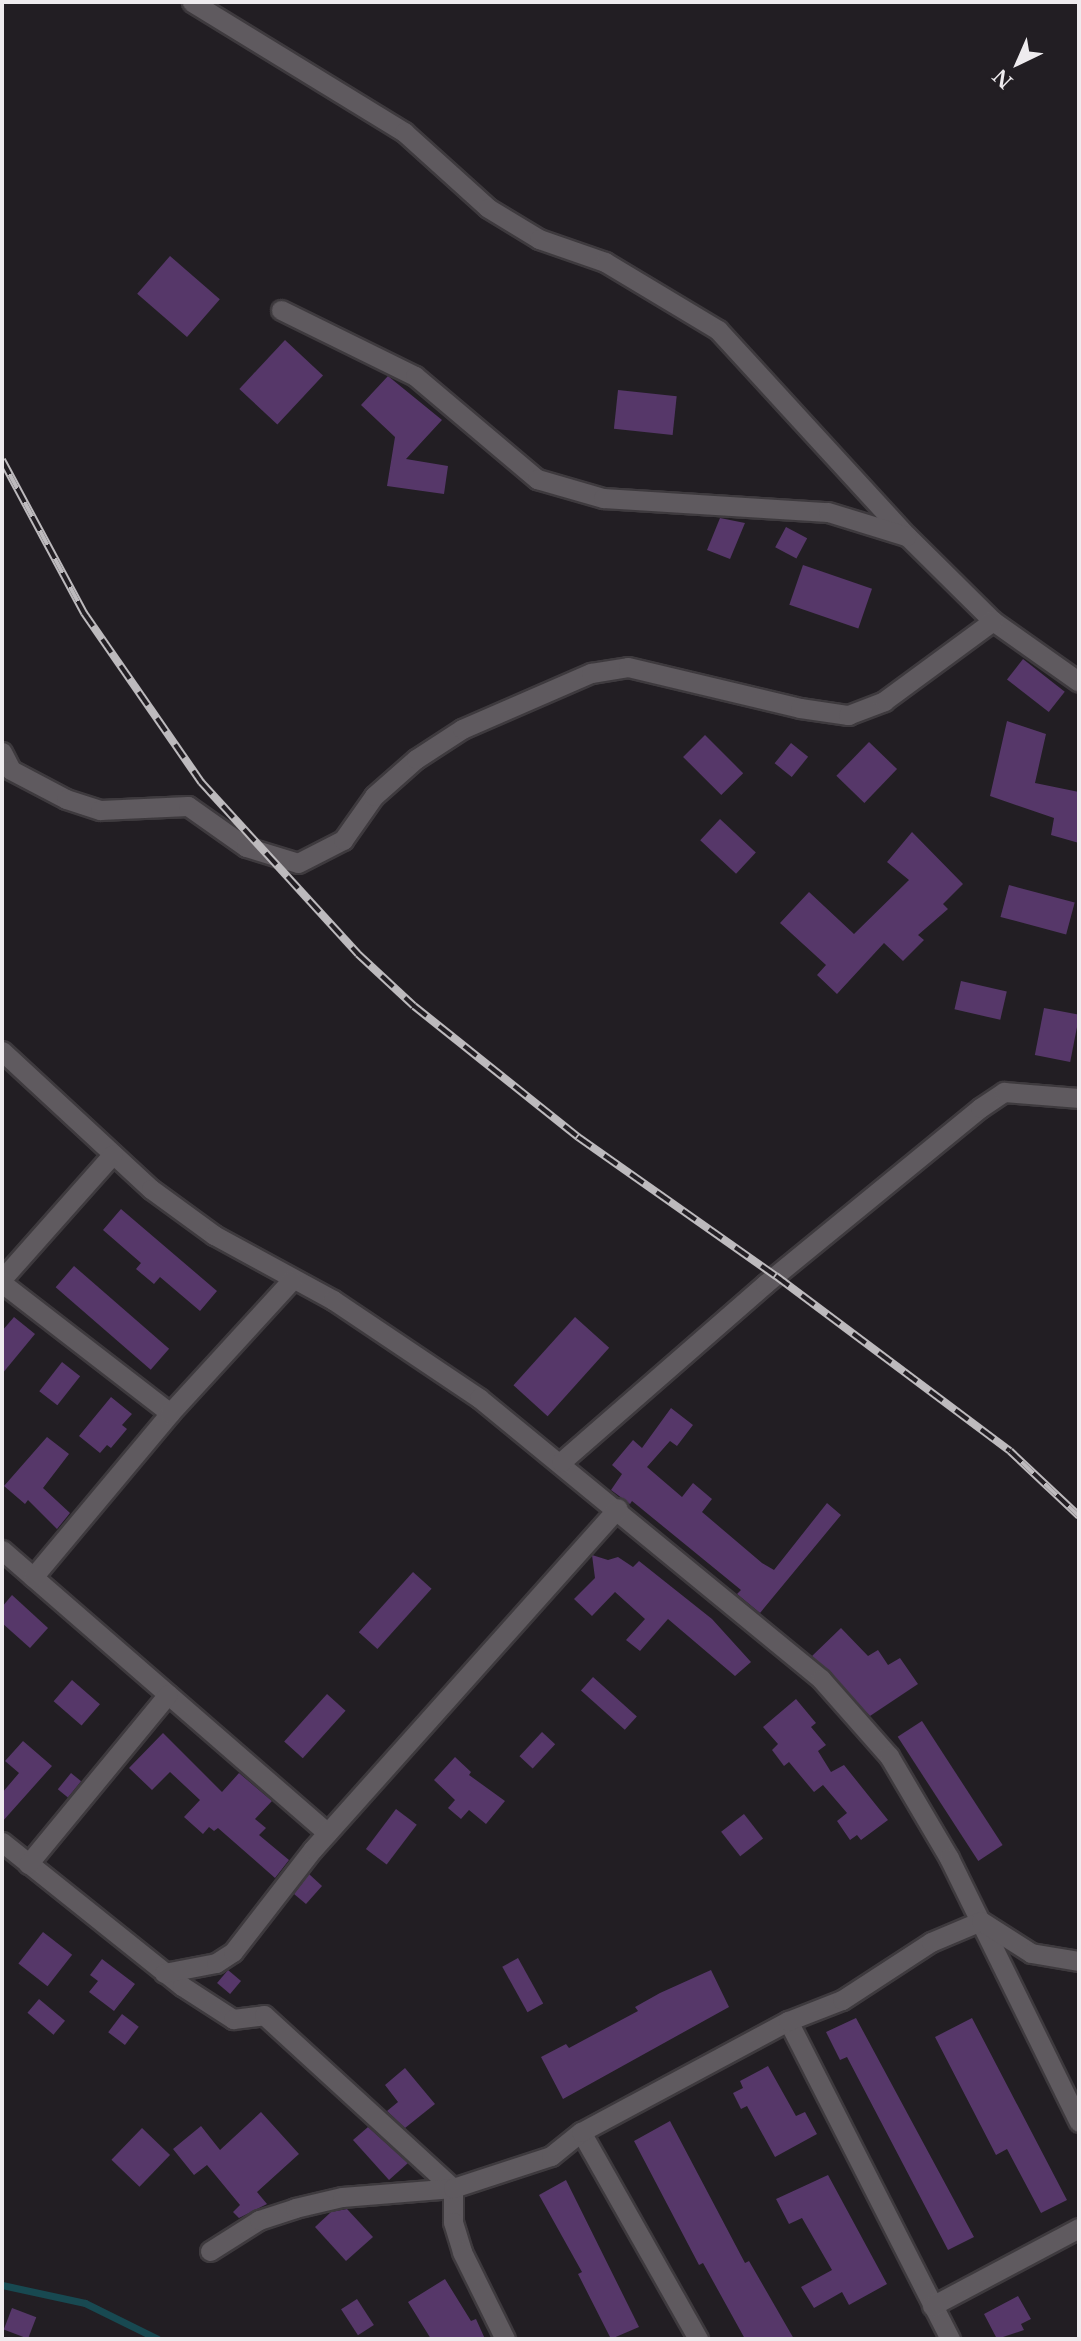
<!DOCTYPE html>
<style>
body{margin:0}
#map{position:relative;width:1081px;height:2341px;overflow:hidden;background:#221e23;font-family:"Libre Baskerville",serif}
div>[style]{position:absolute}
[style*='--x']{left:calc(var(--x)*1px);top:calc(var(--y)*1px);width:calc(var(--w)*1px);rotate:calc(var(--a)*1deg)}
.stream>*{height:7px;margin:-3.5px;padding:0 3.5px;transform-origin:3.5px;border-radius:3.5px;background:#184951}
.building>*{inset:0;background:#563769;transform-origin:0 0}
.roads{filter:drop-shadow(2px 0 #3e3a3e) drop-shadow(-2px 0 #3e3a3e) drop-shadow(0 2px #3e3a3e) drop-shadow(0 -2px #3e3a3e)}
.street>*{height:19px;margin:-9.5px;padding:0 9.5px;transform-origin:9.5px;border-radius:9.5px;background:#5f5a5f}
.rail>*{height:8px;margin-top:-4px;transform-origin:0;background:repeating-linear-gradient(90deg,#221e23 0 16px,#bdbabd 0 32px);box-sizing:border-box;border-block:2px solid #bdbabd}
span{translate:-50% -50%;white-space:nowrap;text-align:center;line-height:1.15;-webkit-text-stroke:6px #221e23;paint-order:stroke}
.frame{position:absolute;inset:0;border:4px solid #eeebee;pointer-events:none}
.north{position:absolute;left:983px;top:28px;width:70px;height:70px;-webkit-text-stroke:5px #221e23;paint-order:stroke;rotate:224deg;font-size:19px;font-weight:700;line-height:28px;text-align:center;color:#eeebee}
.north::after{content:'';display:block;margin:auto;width:24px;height:32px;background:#eeebee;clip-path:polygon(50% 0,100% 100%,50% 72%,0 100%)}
</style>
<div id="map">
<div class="stream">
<div style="--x:2;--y:2285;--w:85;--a:12.2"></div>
<div style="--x:85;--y:2303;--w:81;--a:26.3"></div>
</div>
<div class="building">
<div style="left:170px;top:256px;width:66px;height:50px;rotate:41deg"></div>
<div style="left:285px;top:340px;width:52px;height:67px;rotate:43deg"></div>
<div style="clip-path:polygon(388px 376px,442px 420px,406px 459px,448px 466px,444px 494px,387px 486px,395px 437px,361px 405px)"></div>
<div style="left:618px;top:390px;width:59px;height:39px;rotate:6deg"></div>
<div style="clip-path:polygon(720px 518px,745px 523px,730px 559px,707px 550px)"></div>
<div style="left:786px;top:527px;width:24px;height:23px;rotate:28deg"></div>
<div style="left:803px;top:565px;width:73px;height:42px;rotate:19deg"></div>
<div style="left:1023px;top:659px;width:53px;height:26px;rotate:38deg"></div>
<div style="clip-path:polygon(1007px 721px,1046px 734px,1035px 783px,1079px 792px,1079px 843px,1051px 835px,1054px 818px,990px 796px)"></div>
<div style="left:705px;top:735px;width:54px;height:31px;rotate:45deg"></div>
<div style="left:869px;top:742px;width:39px;height:47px;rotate:44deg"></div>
<div style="left:791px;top:743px;width:22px;height:26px;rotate:39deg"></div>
<div style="left:720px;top:819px;width:49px;height:29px;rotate:43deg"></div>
<div style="clip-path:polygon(912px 832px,963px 884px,943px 904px,948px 909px,918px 935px,924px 940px,903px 961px,884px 943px,837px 994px,817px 975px,826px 965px,780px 923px,809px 892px,854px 934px,909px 880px,887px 862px)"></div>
<div style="left:1009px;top:885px;width:68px;height:33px;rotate:15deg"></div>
<div style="left:961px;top:981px;width:47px;height:29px;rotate:13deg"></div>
<div style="left:1044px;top:1008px;width:36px;height:48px;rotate:11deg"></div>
<div style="clip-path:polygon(121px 1209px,217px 1291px,200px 1311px,160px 1277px,154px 1284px,136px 1269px,141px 1263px,103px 1230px)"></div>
<div style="left:74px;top:1266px;width:126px;height:28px;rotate:41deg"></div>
<div style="clip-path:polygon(14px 1317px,35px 1334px,2px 1374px,2px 1331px)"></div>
<div style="left:575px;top:1317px;width:46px;height:92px;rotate:42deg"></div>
<div style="left:62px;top:1362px;width:23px;height:37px;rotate:38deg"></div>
<div style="clip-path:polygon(111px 1397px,132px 1414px,122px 1425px,127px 1429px,111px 1448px,107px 1445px,100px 1453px,79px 1436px)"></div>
<div style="clip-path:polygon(671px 1408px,693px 1425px,677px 1446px,670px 1441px,647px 1467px,682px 1497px,693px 1483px,712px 1499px,702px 1512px,762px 1563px,774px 1570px,827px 1503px,841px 1515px,760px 1613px,737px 1594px,741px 1590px,632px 1501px,630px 1504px,611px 1490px,622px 1474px,612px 1465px,633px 1440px,642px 1448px)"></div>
<div style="clip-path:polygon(47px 1437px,69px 1454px,43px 1488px,70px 1513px,57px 1529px,28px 1500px,25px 1504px,4px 1486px)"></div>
<div style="clip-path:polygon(592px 1555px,608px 1560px,618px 1557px,633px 1567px,639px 1561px,712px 1619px,751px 1662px,735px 1676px,668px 1619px,640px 1651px,626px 1640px,645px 1619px,615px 1592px,592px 1616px,574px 1599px,595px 1578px)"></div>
<div style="left:413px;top:1572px;width:25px;height:81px;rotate:42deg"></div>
<div style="clip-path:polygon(12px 1595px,48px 1628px,30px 1648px,2px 1623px,2px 1607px)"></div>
<div style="clip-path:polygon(841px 1628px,868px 1656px,878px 1650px,888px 1665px,900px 1658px,918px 1684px,870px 1716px,812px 1656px)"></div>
<div style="left:593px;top:1677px;width:59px;height:18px;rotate:42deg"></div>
<div style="left:72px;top:1680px;width:37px;height:28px;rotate:41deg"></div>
<div style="left:327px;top:1694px;width:25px;height:64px;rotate:42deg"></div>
<div style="clip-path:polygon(796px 1699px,816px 1723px,811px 1727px,826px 1745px,818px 1751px,831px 1772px,844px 1765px,888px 1820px,861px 1840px,857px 1835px,850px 1840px,837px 1821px,847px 1813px,823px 1785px,814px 1792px,789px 1762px,784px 1766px,772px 1750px,778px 1744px,763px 1727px)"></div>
<div style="left:922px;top:1721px;width:148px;height:29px;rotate:57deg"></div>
<div style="left:542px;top:1732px;width:18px;height:33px;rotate:43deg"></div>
<div style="clip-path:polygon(163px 1733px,222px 1792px,239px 1773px,272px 1801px,255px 1819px,266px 1828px,259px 1835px,289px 1860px,275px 1878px,218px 1828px,214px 1831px,209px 1827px,203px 1834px,184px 1817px,200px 1800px,170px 1772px,152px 1790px,129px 1768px)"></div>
<div style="clip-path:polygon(23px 1741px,52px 1766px,2px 1822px,2px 1793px,19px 1773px,5px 1761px)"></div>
<div style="clip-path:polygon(455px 1757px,471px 1772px,469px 1775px,505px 1801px,486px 1824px,469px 1810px,461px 1819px,448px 1808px,455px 1800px,434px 1780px)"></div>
<div style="left:71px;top:1773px;width:13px;height:21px;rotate:39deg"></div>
<div style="left:396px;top:1809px;width:26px;height:50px;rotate:37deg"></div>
<div style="left:744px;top:1814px;width:31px;height:29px;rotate:52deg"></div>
<div style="clip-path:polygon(309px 1874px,322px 1886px,306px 1904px,294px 1894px)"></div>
<div style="left:43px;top:1932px;width:37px;height:40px;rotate:38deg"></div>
<div style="left:518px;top:1958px;width:52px;height:18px;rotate:61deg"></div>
<div style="clip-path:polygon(102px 1959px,135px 1984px,114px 2011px,89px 1992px,98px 1981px,90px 1975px)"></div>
<div style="left:228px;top:1970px;width:17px;height:17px;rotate:40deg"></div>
<div style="clip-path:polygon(711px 1970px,729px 2007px,563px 2099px,541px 2057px,566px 2044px,569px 2048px,638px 2011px,635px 2007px,660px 1993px)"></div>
<div style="left:39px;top:1999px;width:34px;height:18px;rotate:40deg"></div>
<div style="left:122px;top:2014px;width:21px;height:23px;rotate:37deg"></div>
<div style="clip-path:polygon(856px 2018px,974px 2237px,948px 2250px,847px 2057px,840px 2060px,826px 2032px)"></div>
<div style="clip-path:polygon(972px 2018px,1067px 2200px,1041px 2213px,1007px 2149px,996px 2155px,935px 2037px)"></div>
<div style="clip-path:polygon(768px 2066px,796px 2116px,805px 2112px,817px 2134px,775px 2157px,747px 2106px,741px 2109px,733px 2093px,743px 2088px,740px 2081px)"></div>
<div style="clip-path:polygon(405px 2068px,435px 2104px,405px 2128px,387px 2111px,398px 2102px,385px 2085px)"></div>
<div style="clip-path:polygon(261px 2112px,299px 2154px,257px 2192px,267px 2204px,239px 2218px,233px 2212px,240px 2205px,207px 2165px,194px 2175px,173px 2149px,201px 2126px,220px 2150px)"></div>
<div style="clip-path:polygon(670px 2121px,745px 2263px,749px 2261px,794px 2339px,745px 2339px,703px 2263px,699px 2265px,634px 2141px)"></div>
<div style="clip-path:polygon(368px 2127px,408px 2163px,389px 2180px,353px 2140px)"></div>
<div style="left:142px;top:2128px;width:39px;height:44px;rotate:44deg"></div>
<div style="clip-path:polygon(828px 2175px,887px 2284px,849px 2305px,842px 2292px,814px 2308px,801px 2287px,832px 2270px,802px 2218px,789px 2224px,776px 2199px)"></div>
<div style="clip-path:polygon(566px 2180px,639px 2327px,611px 2339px,578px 2274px,582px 2272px,539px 2195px)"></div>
<div style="clip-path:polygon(347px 2209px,373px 2237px,346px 2261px,315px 2227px,331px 2212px)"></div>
<div style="clip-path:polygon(445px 2279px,471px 2321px,476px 2319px,485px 2339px,431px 2339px,408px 2302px)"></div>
<div style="clip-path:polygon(1018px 2296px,1031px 2319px,1021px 2324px,1024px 2330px,997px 2339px,984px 2314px)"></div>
<div style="left:357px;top:2299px;width:31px;height:19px;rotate:57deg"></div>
<div style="left:12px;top:2308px;width:26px;height:23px;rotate:21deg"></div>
</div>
<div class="roads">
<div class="street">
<div style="--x:192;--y:2;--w:249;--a:31.5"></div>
<div style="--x:404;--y:132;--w:113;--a:42.1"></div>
<div style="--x:488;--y:208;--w:60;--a:31.3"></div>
<div style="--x:539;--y:239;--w:70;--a:19.2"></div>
<div style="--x:605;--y:262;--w:132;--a:31"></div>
<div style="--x:718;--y:330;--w:280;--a:47.5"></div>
<div style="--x:907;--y:536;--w:121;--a:44.7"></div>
<div style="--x:993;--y:621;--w:105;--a:35.3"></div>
<div style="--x:281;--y:310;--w:149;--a:26.2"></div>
<div style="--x:415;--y:376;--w:160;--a:40.2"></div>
<div style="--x:537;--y:479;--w:69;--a:16.1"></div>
<div style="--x:603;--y:498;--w:225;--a:3.6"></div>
<div style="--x:828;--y:512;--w:82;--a:17.1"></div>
<div style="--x:2;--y:752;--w:20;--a:63"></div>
<div style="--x:11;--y:770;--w:62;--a:27.8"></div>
<div style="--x:66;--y:799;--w:36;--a:18"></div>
<div style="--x:100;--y:810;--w:88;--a:-2.6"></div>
<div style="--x:188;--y:806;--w:71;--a:35.3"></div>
<div style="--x:246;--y:847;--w:54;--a:17.1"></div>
<div style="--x:298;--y:863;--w:51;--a:-27.1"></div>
<div style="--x:343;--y:840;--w:54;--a:-54.8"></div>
<div style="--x:374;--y:796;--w:56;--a:-41.4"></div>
<div style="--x:416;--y:759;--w:55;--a:-33.1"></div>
<div style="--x:462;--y:729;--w:141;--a:-23.5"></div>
<div style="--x:591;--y:673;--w:37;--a:-9"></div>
<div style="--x:628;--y:667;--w:177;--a:13.4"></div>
<div style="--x:800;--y:708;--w:49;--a:8.3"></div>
<div style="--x:848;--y:715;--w:39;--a:-21"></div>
<div style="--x:884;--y:701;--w:135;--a:-36.3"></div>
<div style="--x:2;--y:1051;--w:203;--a:42.8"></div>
<div style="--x:151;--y:1189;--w:78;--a:36.1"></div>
<div style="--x:214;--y:1235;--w:136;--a:28.6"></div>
<div style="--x:333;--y:1300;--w:176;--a:33.9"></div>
<div style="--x:479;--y:1398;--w:443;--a:39.4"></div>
<div style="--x:821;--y:1679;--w:103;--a:48.6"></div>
<div style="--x:889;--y:1756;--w:118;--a:59.5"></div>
<div style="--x:949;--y:1858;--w:294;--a:63.8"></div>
<div style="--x:2;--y:1279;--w:167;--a:-48.4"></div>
<div style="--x:2;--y:1283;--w:212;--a:37.7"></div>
<div style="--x:561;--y:1462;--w:271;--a:-41.1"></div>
<div style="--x:765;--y:1284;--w:278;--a:-39.3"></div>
<div style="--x:980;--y:1108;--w:29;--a:-34"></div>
<div style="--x:1004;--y:1092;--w:75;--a:4.6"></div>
<div style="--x:2;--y:1550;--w:431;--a:41"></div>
<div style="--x:33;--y:1577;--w:214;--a:-50.1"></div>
<div style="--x:170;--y:1413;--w:180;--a:-47.5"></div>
<div style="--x:2;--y:1842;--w:231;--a:38.7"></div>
<div style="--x:182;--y:1986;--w:61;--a:32.9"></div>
<div style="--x:233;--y:2019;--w:31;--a:-7"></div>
<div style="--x:264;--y:2015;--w:256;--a:42.5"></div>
<div style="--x:453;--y:2188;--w:34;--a:90"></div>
<div style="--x:453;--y:2222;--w:31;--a:73"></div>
<div style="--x:462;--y:2252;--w:97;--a:63.7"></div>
<div style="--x:28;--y:1864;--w:220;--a:-50.5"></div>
<div style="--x:164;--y:1973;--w:53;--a:-10.9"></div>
<div style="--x:216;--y:1963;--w:20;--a:-33"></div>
<div style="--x:233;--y:1952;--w:130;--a:-52.2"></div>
<div style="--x:313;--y:1849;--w:457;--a:-48.2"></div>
<div style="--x:788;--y:2021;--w:357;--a:63"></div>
<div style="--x:581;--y:2132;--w:238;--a:60.5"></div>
<div style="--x:210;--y:2251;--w:58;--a:-32.3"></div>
<div style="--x:259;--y:2220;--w:38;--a:-18"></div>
<div style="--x:295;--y:2208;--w:48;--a:-13.2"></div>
<div style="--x:342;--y:2197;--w:111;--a:-4.6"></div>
<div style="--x:453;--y:2188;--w:103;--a:-18.1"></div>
<div style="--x:551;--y:2156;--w:38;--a:-39"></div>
<div style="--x:581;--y:2132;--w:235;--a:-28.2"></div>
<div style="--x:788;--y:2021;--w:58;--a:-21.3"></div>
<div style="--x:842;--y:2000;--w:106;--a:-33.1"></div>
<div style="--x:931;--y:1942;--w:54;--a:-22.8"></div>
<div style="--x:981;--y:1921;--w:59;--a:32.6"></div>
<div style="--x:1031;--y:1953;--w:49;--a:9.5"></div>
<div style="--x:932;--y:2306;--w:166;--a:-28"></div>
</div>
</div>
<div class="rail">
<div style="--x:2;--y:460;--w:174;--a:61.8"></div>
<div style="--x:84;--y:613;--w:206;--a:55.3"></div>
<div style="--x:201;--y:782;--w:233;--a:47.6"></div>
<div style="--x:358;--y:954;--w:76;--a:42.9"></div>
<div style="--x:414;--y:1006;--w:210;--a:38.6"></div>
<div style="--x:578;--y:1137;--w:242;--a:35.1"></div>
<div style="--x:776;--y:1276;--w:292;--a:36.8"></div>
<div style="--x:1010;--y:1451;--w:95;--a:43.3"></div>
</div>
<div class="frame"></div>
<div class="north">N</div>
</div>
